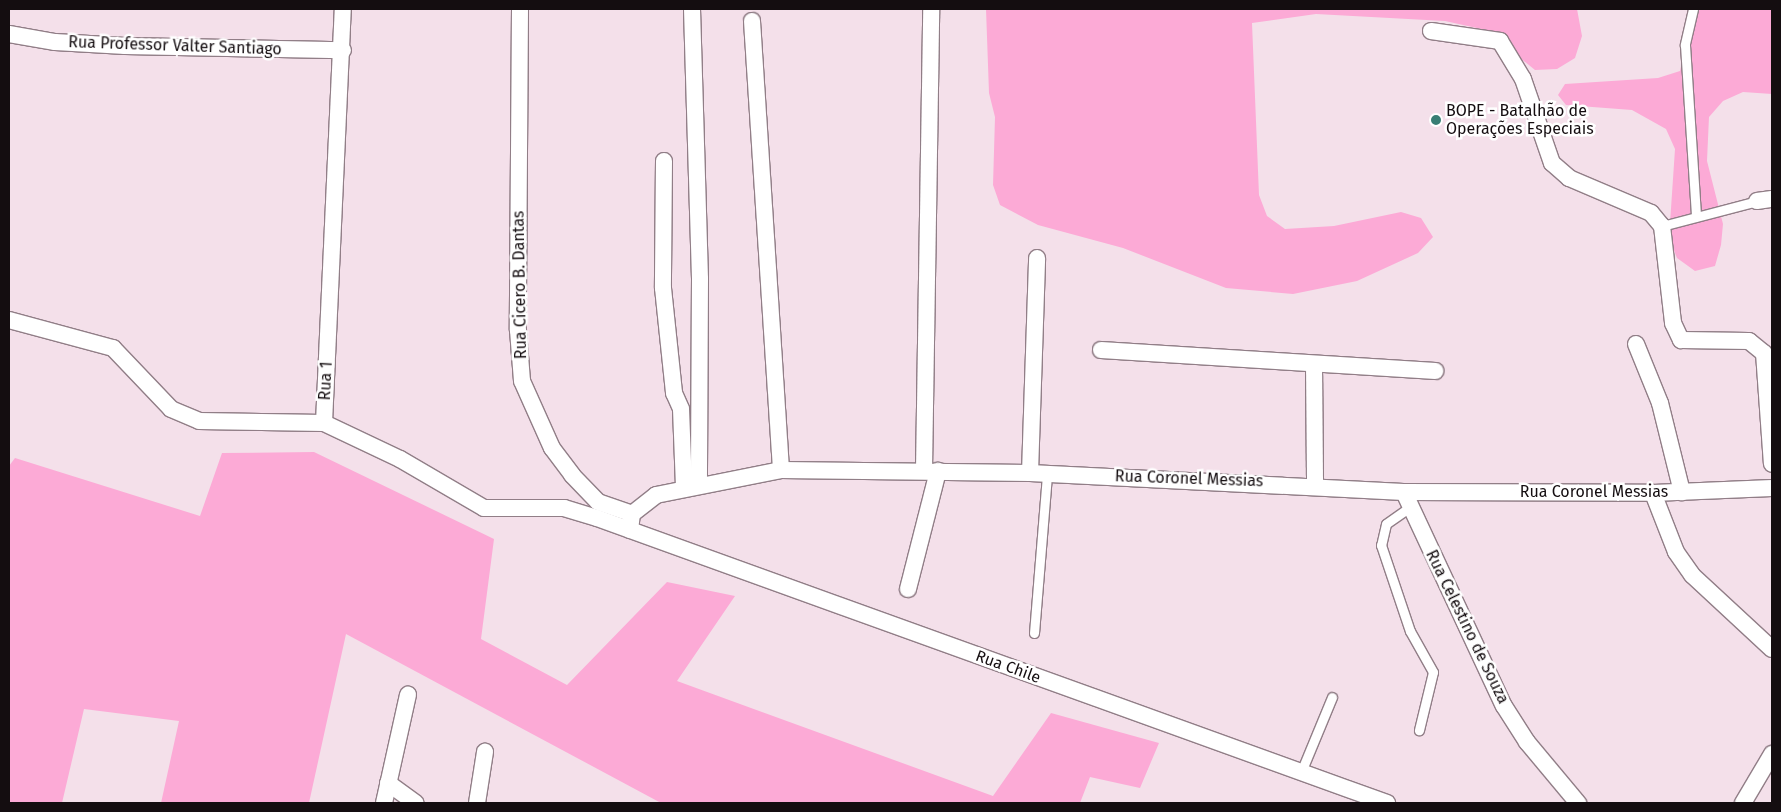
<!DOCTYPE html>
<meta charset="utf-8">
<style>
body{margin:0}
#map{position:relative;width:1781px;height:812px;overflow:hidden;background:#f4e0ea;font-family:"Fira Sans",sans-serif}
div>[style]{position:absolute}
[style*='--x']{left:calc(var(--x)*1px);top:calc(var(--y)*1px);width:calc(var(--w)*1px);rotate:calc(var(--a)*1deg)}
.green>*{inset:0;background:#fcaad6}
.roads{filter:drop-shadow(1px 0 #917e87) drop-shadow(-1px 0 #917e87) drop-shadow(0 1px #917e87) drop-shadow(0 -1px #917e87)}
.service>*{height:9px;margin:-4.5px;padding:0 4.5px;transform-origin:4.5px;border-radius:4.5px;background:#fff}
.minor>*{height:16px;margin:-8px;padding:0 8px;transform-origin:8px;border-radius:8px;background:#fff}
.dots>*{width:14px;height:14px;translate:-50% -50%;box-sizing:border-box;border:2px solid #fff;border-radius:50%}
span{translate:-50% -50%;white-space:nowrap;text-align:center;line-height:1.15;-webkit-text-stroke:5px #fff;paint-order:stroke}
.street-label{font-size:16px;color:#140d10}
.poi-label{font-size:16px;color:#140d10}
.left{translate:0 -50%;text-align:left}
.frame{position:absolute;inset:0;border:10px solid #140d10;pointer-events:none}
</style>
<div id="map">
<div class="green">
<div style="clip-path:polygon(986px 9px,1577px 9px,1582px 36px,1575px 58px,1557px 69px,1535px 70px,1486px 30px,1445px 21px,1316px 14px,1252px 23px,1259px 195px,1267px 216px,1285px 229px,1334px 226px,1401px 212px,1421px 218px,1433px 237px,1418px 253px,1357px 281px,1293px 294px,1226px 288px,1123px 248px,1038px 225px,1000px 205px,993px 185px,995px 117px,989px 93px)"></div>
<div style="clip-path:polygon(1694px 9px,1772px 9px,1772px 94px,1743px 92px,1723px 101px,1709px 117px,1707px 161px,1723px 224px,1721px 245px,1715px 266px,1695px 271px,1677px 258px,1669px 238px,1675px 149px,1666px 129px,1632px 110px,1566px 105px,1558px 95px,1565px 84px,1658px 78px,1680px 71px)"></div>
<div style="clip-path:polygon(314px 452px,494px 539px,481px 639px,567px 685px,667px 582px,735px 596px,677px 681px,993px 796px,1051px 713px,1159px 743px,1140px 788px,1090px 777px,1080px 803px,661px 803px,346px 634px,309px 803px,161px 803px,179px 721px,84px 709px,62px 803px,9px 803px,9px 466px,15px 458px,200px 516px,222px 453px)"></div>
</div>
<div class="roads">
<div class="service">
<div style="--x:1693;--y:9;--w:37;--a:103"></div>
<div style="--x:1685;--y:45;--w:172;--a:86.3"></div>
<div style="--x:1662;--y:226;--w:98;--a:-14.7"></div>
<div style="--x:1410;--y:507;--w:29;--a:145"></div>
<div style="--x:1386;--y:524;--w:22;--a:103"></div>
<div style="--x:1381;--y:545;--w:91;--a:71.4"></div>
<div style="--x:1410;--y:631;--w:47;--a:60.7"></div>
<div style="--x:1433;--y:672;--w:60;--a:103.6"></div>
<div style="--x:1034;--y:633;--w:160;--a:-85.3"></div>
<div style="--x:1301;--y:772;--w:81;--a:-67.5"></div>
</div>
<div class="minor">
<div style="--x:520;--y:9;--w:321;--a:90.4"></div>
<div style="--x:518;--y:330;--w:51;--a:85.5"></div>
<div style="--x:522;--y:381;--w:73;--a:65.9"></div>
<div style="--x:552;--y:448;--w:34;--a:53"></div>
<div style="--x:572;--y:475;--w:37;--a:46"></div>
<div style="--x:598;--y:502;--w:36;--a:19"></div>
<div style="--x:692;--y:9;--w:270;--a:88.3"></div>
<div style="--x:700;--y:279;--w:205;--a:90.3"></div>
<div style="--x:752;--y:21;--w:450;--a:86.3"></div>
<div style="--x:1431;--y:31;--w:70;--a:8.2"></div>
<div style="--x:1500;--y:41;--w:44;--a:58.8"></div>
<div style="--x:1523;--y:79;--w:89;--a:71"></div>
<div style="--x:1552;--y:163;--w:23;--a:41"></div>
<div style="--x:1569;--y:178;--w:89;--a:23.1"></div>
<div style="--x:1651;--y:213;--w:17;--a:50"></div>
<div style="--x:1662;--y:226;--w:98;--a:83.5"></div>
<div style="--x:1673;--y:323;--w:19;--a:65"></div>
<div style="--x:1681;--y:340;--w:68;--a:0.8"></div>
<div style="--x:1749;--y:341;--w:19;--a:39"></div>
<div style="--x:1764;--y:353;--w:111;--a:85.9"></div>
<div style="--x:9;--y:34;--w:47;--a:9.9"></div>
<div style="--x:55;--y:42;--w:70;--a:3.3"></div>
<div style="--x:125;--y:46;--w:218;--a:1.1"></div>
<div style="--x:664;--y:161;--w:127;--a:90.5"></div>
<div style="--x:663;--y:288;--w:106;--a:84"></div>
<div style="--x:674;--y:393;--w:17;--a:66"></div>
<div style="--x:681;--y:409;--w:79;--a:87.8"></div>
<div style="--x:1757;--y:201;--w:15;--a:-8"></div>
<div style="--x:9;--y:320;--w:108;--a:15.1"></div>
<div style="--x:113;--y:348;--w:84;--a:46.4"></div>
<div style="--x:171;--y:409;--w:30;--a:23"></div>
<div style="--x:199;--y:421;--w:125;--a:0.9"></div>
<div style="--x:324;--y:423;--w:84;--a:25.3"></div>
<div style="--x:400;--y:459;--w:97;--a:30.3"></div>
<div style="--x:484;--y:508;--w:80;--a:0"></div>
<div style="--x:564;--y:508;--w:34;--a:17"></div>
<div style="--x:597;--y:518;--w:840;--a:19.84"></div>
<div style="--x:1636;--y:344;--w:64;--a:67.9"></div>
<div style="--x:1660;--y:403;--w:92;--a:76.1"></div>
<div style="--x:1101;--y:350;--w:335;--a:3.6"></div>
<div style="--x:1314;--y:364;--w:120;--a:89.5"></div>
<div style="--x:324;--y:423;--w:414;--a:-87.4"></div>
<div style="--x:924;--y:470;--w:461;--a:-89.1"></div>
<div style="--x:1030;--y:473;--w:215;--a:-88.1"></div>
<div style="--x:1404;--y:492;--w:236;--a:65"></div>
<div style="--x:1504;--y:706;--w:43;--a:57.4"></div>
<div style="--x:1527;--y:742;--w:80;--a:50.1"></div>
<div style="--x:1653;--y:493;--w:63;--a:68.7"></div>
<div style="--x:1676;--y:552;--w:28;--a:55"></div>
<div style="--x:1692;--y:575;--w:109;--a:42.8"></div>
<div style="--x:630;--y:530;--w:16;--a:-83"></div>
<div style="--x:632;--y:514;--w:31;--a:-38"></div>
<div style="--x:656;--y:495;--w:127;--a:-11.3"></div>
<div style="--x:781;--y:470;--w:249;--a:0.7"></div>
<div style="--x:1030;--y:473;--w:374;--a:2.9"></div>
<div style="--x:1404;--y:492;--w:249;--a:0.2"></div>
<div style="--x:1653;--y:493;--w:119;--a:-2.4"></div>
<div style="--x:908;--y:589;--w:122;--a:-75.7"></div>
<div style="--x:388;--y:783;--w:34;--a:36"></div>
<div style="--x:384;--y:803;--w:111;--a:-77.5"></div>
<div style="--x:477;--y:803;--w:52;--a:-81.1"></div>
<div style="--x:1743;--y:803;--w:57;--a:-59.4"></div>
</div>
</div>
<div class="dots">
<div style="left:1436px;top:120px;background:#387e74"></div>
</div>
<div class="street-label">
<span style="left:175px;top:46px;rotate:2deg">Rua Professor Valter Santiago</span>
<span style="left:520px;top:285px;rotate:-91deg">Rua Cicero B. Dantas</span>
<span style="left:326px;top:381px;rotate:-87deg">Rua 1</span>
<span style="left:1189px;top:479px;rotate:2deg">Rua Coronel Messias</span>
<span style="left:1594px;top:492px">Rua Coronel Messias</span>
<span style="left:1467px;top:627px;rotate:64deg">Rua Celestino de Souza</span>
<span style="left:1008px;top:667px;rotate:20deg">Rua Chile</span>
</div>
<div class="poi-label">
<span class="left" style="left:1446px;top:120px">BOPE - Batalhão de<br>Operações Especiais</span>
</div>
<div class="frame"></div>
</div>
